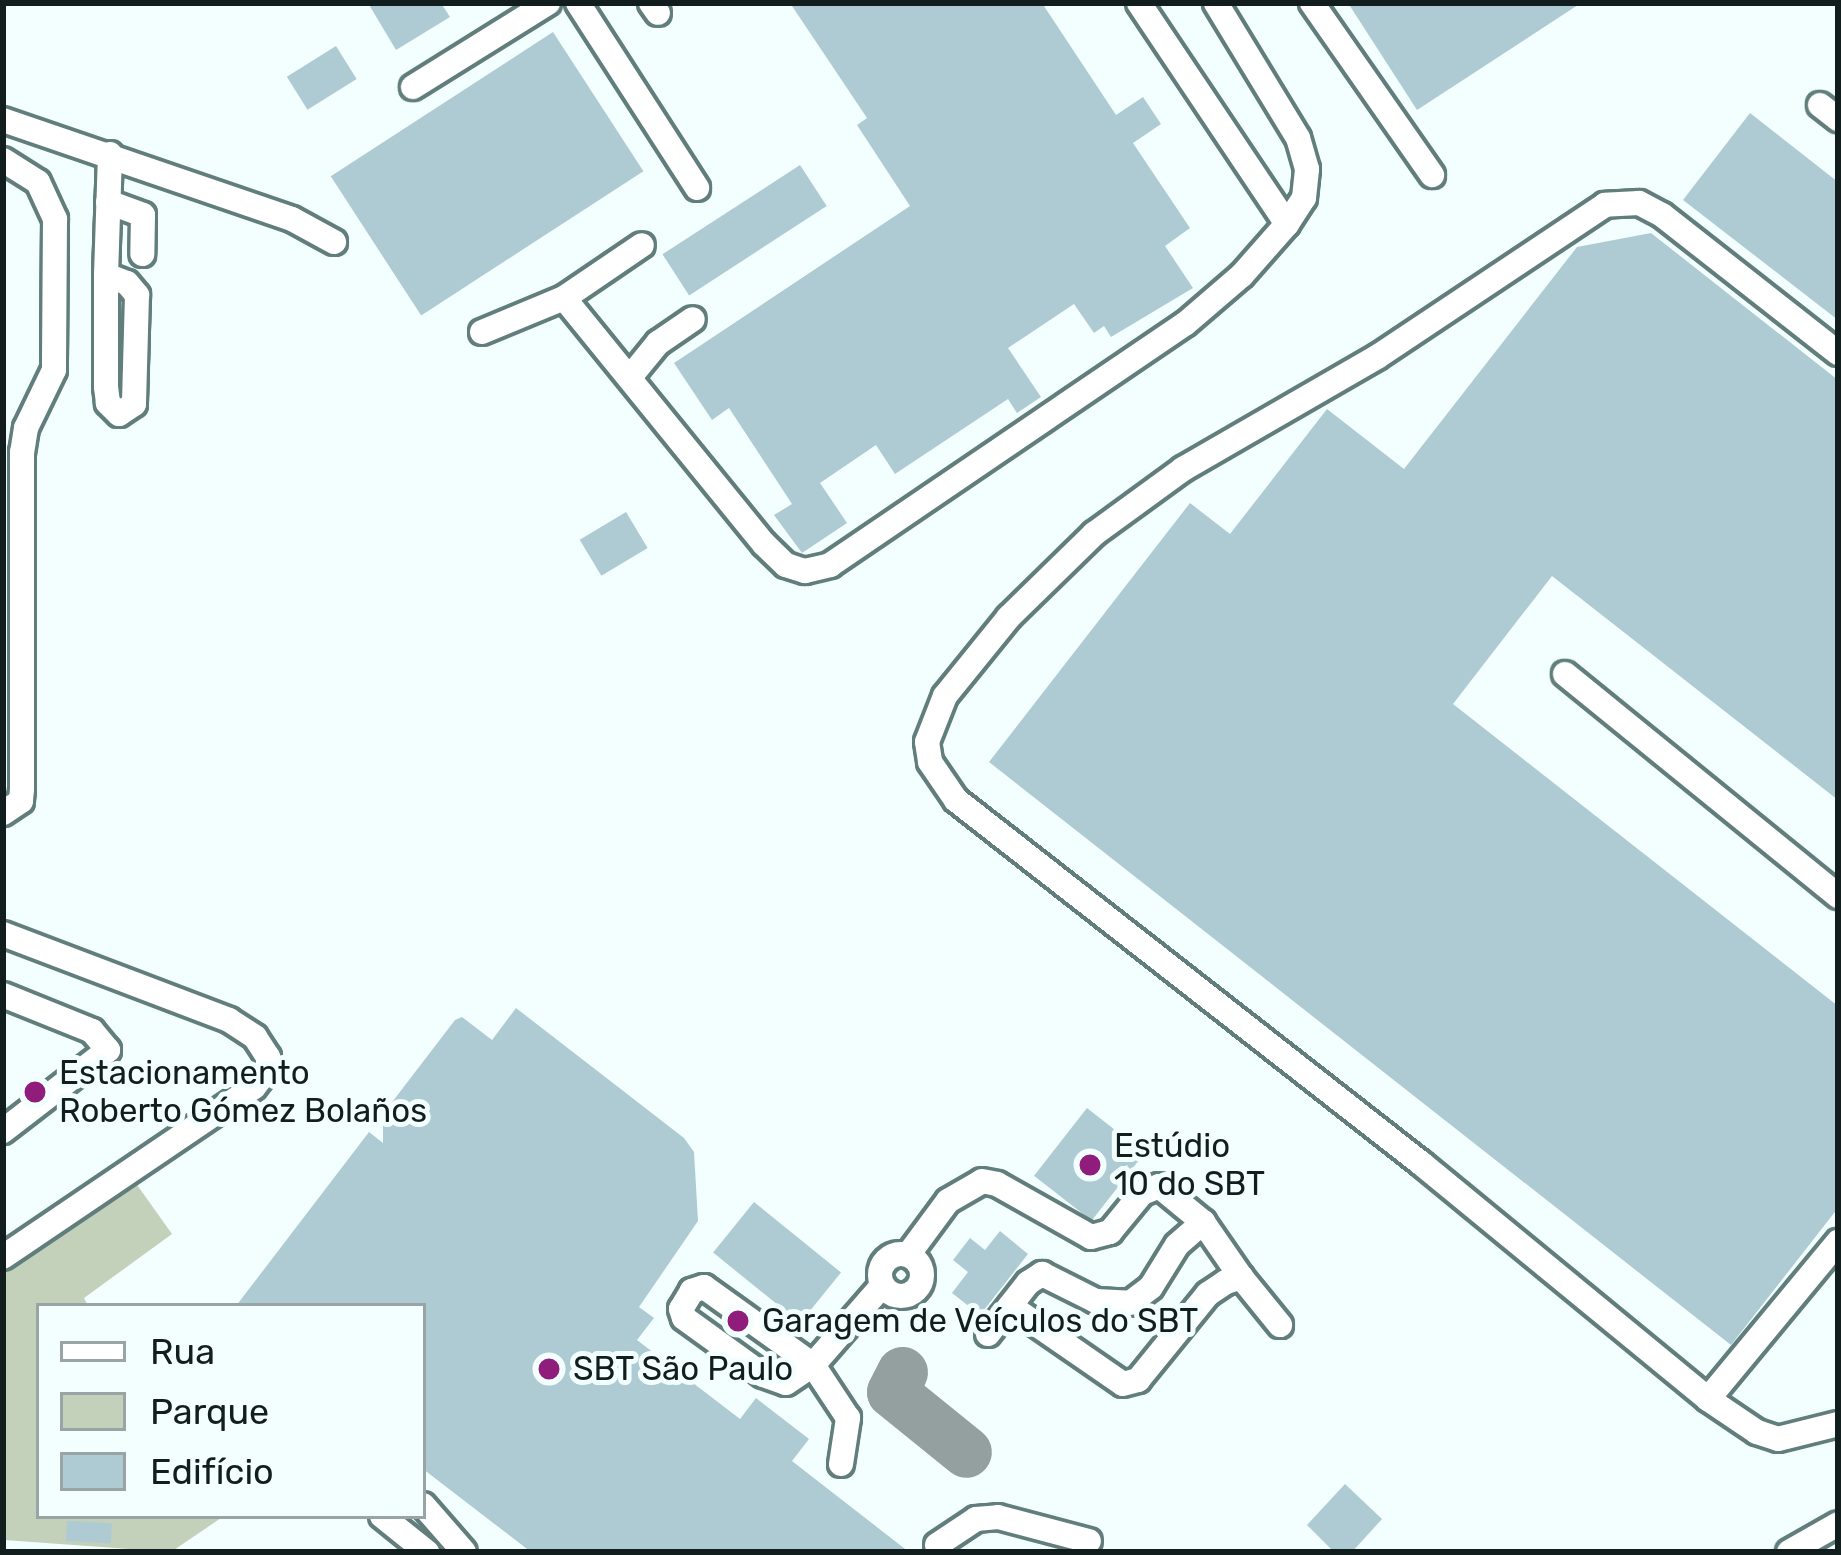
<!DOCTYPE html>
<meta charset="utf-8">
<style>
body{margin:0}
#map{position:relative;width:1841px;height:1555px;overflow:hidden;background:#f2fffe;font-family:Rubik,sans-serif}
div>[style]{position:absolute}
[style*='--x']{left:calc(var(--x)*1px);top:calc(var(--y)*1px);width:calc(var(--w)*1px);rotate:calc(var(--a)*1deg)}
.green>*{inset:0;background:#c3d0ba}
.taxiway>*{height:51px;margin:-25.5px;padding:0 25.5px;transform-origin:25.5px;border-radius:25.5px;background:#94a0a0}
.building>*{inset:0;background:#aecbd4;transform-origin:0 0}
.roads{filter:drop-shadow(3px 0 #617e7c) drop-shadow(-3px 0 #617e7c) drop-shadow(0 3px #617e7c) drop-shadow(0 -3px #617e7c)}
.minor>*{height:24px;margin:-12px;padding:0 12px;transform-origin:12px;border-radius:12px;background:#fff}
.minor>.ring{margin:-12px;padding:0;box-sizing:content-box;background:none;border:24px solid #fff;border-radius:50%}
.dots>*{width:33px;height:33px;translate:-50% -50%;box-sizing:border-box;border:6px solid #f2fffe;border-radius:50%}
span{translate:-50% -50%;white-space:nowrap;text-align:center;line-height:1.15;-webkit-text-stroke:10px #f2fffe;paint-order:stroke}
.poi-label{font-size:33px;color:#121e1d}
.left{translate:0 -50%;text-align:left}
.frame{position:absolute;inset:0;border:6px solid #121e1d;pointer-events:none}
.legend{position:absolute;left:36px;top:1303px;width:390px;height:216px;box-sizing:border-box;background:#f2fffe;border:3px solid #98a5a4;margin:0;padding:15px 21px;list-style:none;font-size:36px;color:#121e1d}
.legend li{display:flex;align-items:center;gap:24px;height:60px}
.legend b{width:60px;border:3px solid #98a5a4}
</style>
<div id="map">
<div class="green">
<div style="clip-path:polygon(135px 1182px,172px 1234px,84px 1298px,88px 1306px,39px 1306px,39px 1516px,224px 1516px,171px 1552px,4px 1540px,3px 1270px)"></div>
</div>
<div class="taxiway">
<div style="--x:902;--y:1372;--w:22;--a:117"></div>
<div style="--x:892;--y:1392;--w:95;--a:39"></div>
</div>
<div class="building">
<div style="clip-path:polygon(368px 3px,441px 3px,450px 17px,396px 50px)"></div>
<div style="clip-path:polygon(790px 3px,1042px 3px,1116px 115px,1143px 97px,1161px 124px,1133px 143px,1190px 228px,1165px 246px,1193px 288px,1111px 337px,1104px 326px,1094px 333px,1074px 304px,1008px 348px,1041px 397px,1017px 413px,1008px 399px,895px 474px,876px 445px,820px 483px,847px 523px,802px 553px,774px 515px,792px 504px,729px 408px,712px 420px,674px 363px,910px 206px,857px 125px,867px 118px)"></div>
<div style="clip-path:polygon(1348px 3px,1581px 3px,1417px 110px)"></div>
<div style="left:553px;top:32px;width:166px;height:265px;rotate:57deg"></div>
<div style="left:336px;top:46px;width:39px;height:58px;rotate:58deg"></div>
<div style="clip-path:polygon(1750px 113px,1838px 182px,1838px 320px,1683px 200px)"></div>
<div style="left:800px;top:165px;width:49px;height:164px;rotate:57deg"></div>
<div style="clip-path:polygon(1651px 233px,1838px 380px,1838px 800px,1552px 576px,1453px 704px,1838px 1006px,1838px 1208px,1731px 1345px,989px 762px,1190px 503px,1230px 534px,1327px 409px,1404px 469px,1577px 247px)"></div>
<div style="left:626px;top:512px;width:42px;height:54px;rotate:59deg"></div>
<div style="clip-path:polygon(516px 1008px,684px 1138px,694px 1152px,698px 1221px,639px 1307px,654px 1318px,637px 1340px,740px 1419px,756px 1398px,809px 1439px,792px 1461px,909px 1552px,531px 1552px,423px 1469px,423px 1306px,236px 1306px,369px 1132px,383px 1143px,383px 1114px,455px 1020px,462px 1017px,492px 1040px)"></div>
<div style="left:1087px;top:1108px;width:73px;height:86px;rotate:38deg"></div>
<div style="left:754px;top:1202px;width:112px;height:65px;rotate:39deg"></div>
<div style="clip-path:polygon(1000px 1231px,1028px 1254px,980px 1315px,952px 1293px,968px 1272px,953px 1260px,970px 1238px,985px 1250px)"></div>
<div style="clip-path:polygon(1345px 1484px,1382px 1519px,1352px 1552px,1334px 1552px,1307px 1525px)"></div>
<div style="left:67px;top:1521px;width:45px;height:20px;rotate:3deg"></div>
</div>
<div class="roads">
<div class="minor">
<div style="--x:578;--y:3;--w:220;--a:57.2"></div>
<div style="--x:651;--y:3;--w:12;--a:55"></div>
<div style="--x:1139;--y:3;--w:266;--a:56.2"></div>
<div style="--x:1312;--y:3;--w:210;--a:55.1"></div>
<div style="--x:413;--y:87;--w:159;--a:-31.9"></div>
<div style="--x:1820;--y:105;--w:23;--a:38"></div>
<div style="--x:3;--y:120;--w:305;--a:18.9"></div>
<div style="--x:292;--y:219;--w:48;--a:28.7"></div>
<div style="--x:3;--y:160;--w:41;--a:32.2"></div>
<div style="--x:38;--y:182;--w:41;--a:65.3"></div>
<div style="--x:55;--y:219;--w:151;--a:90.4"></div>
<div style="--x:54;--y:370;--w:64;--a:115.8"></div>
<div style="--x:26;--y:428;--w:24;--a:99"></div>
<div style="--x:22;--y:452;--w:337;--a:90"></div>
<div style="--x:22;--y:789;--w:12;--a:95"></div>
<div style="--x:21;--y:801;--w:22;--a:146"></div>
<div style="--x:108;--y:202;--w:37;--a:20"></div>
<div style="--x:143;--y:215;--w:39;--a:91"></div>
<div style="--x:106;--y:275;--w:22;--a:21"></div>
<div style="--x:127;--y:283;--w:16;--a:50"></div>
<div style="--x:137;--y:295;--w:109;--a:91.6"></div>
<div style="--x:134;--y:404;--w:18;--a:146"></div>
<div style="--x:119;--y:414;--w:16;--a:-135"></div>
<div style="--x:108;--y:403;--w:16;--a:-97"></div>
<div style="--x:106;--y:387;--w:112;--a:-90"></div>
<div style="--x:106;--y:275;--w:121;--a:-88.1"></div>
<div style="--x:564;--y:298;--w:317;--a:50.9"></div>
<div style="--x:764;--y:544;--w:30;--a:44"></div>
<div style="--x:786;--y:565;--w:20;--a:18"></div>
<div style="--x:805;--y:571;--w:26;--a:-13"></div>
<div style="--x:830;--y:565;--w:429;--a:-34.2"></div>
<div style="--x:1185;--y:324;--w:75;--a:-40.7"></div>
<div style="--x:1242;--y:275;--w:68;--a:-48.6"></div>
<div style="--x:1287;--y:224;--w:31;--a:-57"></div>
<div style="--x:1304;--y:198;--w:29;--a:-84"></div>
<div style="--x:1307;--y:169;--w:32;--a:-106"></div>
<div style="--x:1298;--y:138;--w:158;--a:-121.3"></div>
<div style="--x:482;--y:332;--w:89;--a:-22.5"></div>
<div style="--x:564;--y:298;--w:94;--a:-34.2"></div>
<div style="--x:1838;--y:353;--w:224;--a:-141.9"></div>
<div style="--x:1662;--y:215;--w:26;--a:-152"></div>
<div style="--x:1639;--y:203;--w:34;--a:177"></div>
<div style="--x:1605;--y:205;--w:274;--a:146.3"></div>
<div style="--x:1377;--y:357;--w:224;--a:150"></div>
<div style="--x:1183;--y:469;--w:110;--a:143.9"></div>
<div style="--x:1094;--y:534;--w:119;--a:135.7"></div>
<div style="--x:1009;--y:617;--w:102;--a:129"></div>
<div style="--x:945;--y:696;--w:49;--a:111.4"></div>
<div style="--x:927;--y:742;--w:20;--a:81"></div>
<div style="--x:930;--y:762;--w:46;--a:55.6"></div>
<div style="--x:956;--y:800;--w:591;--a:37.99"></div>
<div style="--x:1422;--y:1164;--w:370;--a:39.4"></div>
<div style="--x:1708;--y:1399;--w:59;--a:34"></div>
<div style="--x:1757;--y:1432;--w:22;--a:18"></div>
<div style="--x:1778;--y:1439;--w:62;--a:-14"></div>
<div style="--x:631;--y:376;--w:43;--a:-50.7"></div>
<div style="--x:658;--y:343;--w:42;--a:-34.4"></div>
<div style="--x:1565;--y:674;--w:352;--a:39.1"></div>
<div style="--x:3;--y:934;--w:242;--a:20.8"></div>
<div style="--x:229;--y:1020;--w:31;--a:33"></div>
<div style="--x:255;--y:1037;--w:24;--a:57"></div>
<div style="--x:268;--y:1057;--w:12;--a:90"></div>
<div style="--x:268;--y:1069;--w:23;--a:128"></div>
<div style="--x:254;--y:1087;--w:303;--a:145.9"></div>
<div style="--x:3;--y:995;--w:96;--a:22"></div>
<div style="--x:92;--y:1031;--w:25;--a:50"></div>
<div style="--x:108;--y:1050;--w:133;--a:142.4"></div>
<div class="ring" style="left:880px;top:1254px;width:18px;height:18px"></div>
<div style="--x:908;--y:1255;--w:67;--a:-53.5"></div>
<div style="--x:948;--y:1201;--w:39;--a:-30"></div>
<div style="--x:982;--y:1181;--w:15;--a:11"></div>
<div style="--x:997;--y:1184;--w:108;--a:29.4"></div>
<div style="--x:1091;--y:1237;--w:20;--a:-15"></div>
<div style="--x:1110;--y:1232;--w:50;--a:-50.6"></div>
<div style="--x:1142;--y:1193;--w:18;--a:-22"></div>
<div style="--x:1159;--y:1186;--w:57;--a:39.3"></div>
<div style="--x:1010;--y:1306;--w:137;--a:34.6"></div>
<div style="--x:1123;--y:1384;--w:16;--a:-15"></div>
<div style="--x:1138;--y:1380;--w:111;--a:-50.9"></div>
<div style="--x:1208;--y:1294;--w:22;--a:-34"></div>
<div style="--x:1226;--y:1282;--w:16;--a:-18"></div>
<div style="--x:1241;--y:1277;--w:62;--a:50.9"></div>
<div style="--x:988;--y:1334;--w:65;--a:-51.9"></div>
<div style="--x:1028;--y:1283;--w:17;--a:-33"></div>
<div style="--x:1042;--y:1274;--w:60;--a:26.6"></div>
<div style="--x:1096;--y:1301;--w:34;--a:3"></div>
<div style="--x:1130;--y:1303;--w:26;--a:-37"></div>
<div style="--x:1151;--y:1287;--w:49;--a:-58.2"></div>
<div style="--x:1177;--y:1245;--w:35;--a:-41"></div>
<div style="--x:1203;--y:1222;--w:67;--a:55.4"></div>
<div style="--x:1708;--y:1399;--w:204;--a:-50.4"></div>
<div style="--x:841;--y:1464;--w:47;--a:-81.3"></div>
<div style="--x:848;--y:1418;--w:64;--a:-123.4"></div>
<div style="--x:813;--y:1365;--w:134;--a:-144.4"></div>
<div style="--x:704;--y:1287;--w:13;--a:162"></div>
<div style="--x:692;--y:1291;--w:21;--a:121"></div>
<div style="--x:681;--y:1309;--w:9;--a:72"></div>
<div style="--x:684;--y:1318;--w:97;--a:35.8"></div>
<div style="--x:763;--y:1375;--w:24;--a:19"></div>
<div style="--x:786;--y:1383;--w:32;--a:-34"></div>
<div style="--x:813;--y:1365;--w:105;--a:-48.9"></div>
<div style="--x:423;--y:1505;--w:62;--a:48.9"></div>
<div style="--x:382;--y:1516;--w:58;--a:38.7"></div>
<div style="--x:937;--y:1545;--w:47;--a:-33.7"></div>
<div style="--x:976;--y:1519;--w:22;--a:-5"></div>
<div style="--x:998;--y:1517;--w:94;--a:14.8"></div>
<div style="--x:1789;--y:1552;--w:56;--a:-29.7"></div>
</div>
</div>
<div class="dots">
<div style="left:35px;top:1092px;background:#901c7c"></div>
<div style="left:1090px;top:1165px;background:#901c7c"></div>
<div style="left:738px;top:1321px;background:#901c7c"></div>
<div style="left:549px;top:1369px;background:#901c7c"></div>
</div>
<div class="poi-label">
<span class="left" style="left:59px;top:1092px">Estacionamento<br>Roberto Gómez Bolaños</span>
<span class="left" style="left:1114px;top:1165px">Estúdio<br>10 do SBT</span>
<span class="left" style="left:762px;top:1321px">Garagem de Veículos do SBT</span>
<span class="left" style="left:573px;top:1369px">SBT São Paulo</span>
</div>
<div class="frame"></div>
<ul class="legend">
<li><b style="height:15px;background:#fff"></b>Rua</li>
<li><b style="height:33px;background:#c3d0ba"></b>Parque</li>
<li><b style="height:33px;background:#aecbd4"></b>Edifício</li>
</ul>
</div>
